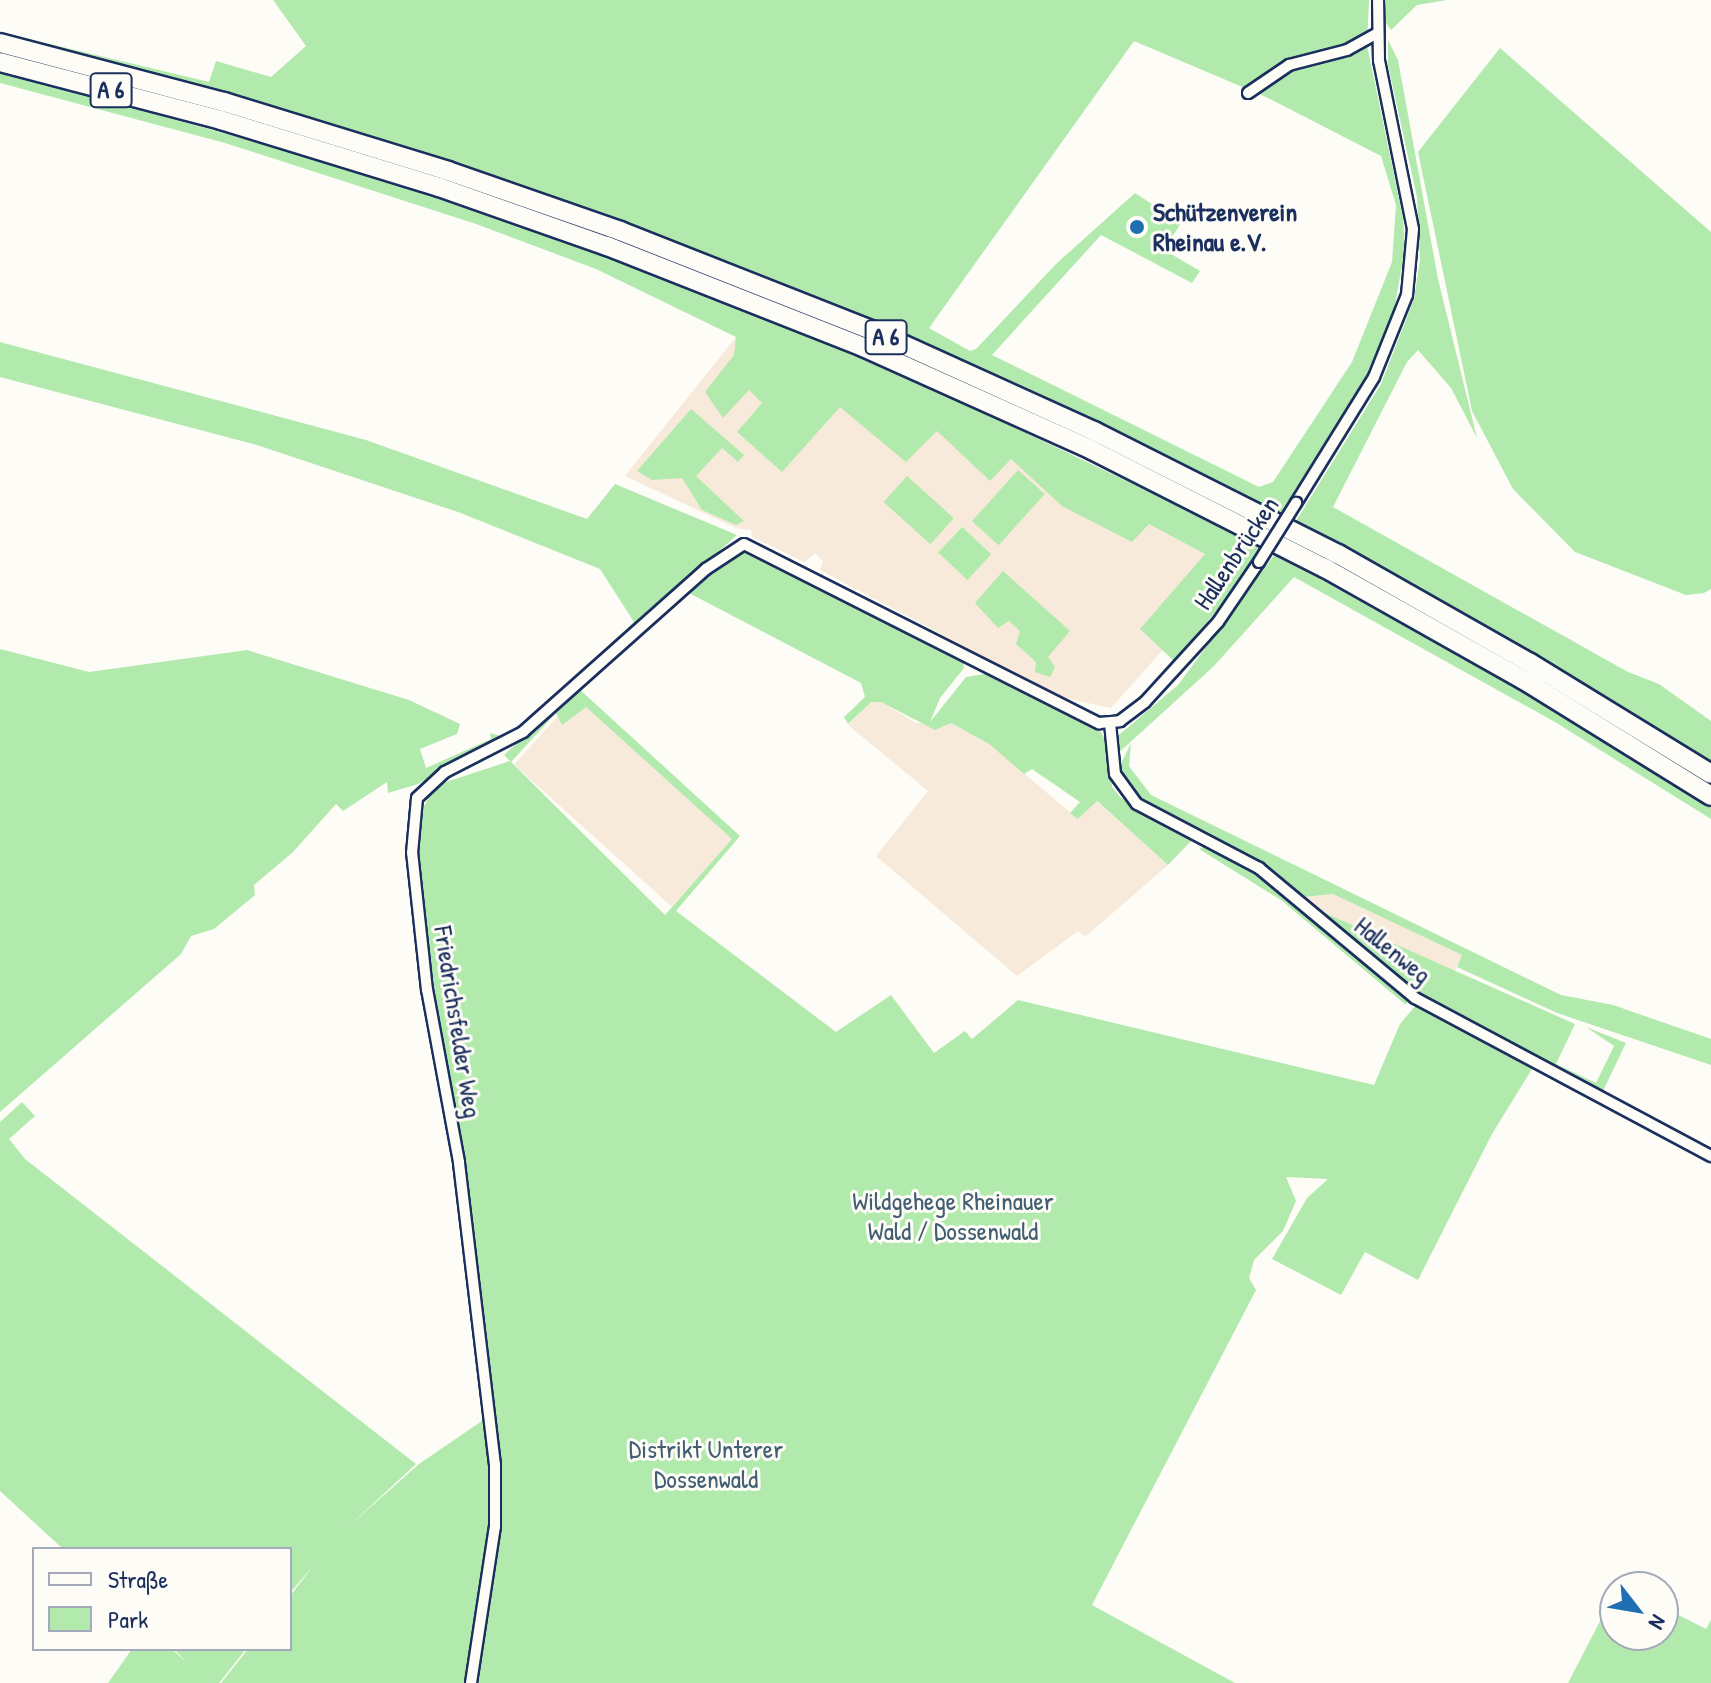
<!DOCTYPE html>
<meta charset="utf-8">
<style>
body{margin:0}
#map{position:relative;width:1711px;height:1683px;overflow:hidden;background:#fdfcf7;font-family:"Patrick Hand",sans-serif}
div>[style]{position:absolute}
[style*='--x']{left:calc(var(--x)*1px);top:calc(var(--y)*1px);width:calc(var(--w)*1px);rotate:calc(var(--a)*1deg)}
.built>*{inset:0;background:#f7eada;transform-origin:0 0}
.green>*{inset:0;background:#b2eaad;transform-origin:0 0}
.roads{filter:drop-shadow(2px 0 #1b2f5e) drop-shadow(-2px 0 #1b2f5e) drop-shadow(0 2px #1b2f5e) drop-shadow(0 -2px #1b2f5e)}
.minor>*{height:10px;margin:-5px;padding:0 5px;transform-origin:5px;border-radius:5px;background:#fdfcf7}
.motorway>*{height:18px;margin:-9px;padding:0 9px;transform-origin:9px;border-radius:9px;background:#fdfcf7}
.bridges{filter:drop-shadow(2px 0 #1b2f5e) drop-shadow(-2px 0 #1b2f5e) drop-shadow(0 2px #1b2f5e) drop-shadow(0 -2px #1b2f5e)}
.minor-bridge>*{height:10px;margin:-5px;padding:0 5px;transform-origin:5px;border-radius:5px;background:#fdfcf7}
.dots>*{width:22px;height:22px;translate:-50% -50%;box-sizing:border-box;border:4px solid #fdfcf7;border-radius:50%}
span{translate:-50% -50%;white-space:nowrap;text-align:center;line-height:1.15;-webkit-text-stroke:6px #fdfcf7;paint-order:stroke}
.shield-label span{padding:2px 6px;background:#fdfcf7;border:2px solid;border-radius:6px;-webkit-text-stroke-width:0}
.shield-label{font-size:24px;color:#1b2f5e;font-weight:700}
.poi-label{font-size:26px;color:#1b2f5e;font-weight:700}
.left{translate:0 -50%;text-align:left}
.street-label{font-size:26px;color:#1b2f5e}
.park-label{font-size:26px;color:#415e72}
.legend{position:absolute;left:32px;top:1547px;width:260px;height:104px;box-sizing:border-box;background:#fdfcf7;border:2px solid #a3aaba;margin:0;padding:10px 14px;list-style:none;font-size:24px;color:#1b2f5e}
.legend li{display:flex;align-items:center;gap:16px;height:40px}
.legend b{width:40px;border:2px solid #a3aaba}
.north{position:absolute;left:1599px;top:1571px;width:80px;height:80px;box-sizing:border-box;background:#fdfcf7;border:2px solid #a3aaba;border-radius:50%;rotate:121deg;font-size:22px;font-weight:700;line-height:32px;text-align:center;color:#1b2f5e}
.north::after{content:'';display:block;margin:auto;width:28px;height:36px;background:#1f6fb2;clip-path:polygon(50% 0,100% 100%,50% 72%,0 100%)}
</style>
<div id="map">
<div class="built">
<div style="clip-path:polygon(736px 337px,1230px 554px,1161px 652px,1111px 708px,1060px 697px,820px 570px,823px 561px,815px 553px,804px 562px,752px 537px,751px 530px,736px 528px,625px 476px)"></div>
<div style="left:575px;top:697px;width:212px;height:91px;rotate:42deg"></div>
<div style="clip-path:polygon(870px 702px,881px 702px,916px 723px,951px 723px,989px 744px,1078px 819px,1096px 801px,1168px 865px,1085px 937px,1078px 931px,1017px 976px,876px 856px,928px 791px,848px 725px)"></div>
<div style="clip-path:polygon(1333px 894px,1462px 955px,1454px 972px,1316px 909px,1304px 897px)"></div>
</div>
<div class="green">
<div style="clip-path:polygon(evenodd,273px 0,1369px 0,1367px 45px,1403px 218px,1405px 249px,1393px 316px,1376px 360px,1281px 513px,1034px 391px,790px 286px,622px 221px,272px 106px,0 32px,209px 82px,216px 61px,271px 77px,306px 46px,273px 0,1134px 41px,1266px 97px,1381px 156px,1396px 205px,1392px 262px,1352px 362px,1273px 482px,1259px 487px,992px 355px,1101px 235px,1192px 283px,1200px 271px,1164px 250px,1181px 223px,1135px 193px,1056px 264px,976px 349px,970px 351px,929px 328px,1134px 41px)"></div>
<div style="clip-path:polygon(1386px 0,1447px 0,1417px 5px,1391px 30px,1384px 20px)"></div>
<div style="clip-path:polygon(1388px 40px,1398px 60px,1438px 279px,1477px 438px,1451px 388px,1418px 350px,1407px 362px,1333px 507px,1628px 672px,1659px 684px,1711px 721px,1711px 763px,1565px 672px,1296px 521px,1381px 384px,1414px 299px,1420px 260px,1417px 197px,1388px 65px)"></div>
<div style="clip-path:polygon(1500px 48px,1711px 232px,1711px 589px,1704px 593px,1686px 595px,1575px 552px,1513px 489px,1472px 411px,1418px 152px)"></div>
<div style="clip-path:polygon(0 71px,341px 166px,616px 259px,913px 379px,1261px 545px,1223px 603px,1174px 661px,1140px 629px,1205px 554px,1149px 524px,1132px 542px,1062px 506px,1011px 459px,990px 481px,937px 431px,906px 462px,840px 407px,782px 472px,737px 432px,762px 403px,749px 390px,723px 418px,705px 392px,734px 355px,736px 337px,596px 269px,476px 224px,225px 143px,0 83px)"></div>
<div style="clip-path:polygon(0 342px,366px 440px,587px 519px,615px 484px,737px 535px,517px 731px,634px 622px,600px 569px,458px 512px,257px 445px,0 377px)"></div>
<div style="clip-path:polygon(691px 409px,744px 455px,738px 462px,722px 448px,696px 476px,744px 521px,736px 525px,702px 510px,682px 478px,652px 480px,637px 471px)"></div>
<div style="left:1018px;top:470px;width:36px;height:69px;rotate:42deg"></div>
<div style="left:907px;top:476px;width:63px;height:35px;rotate:42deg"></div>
<div style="left:962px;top:527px;width:40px;height:35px;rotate:43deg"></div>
<div style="clip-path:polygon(752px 552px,963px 658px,964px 668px,940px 698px,930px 722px,966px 677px,991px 673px,1101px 732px,1109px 747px,1112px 787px,1121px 798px,1192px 840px,1168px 865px,1097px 801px,1078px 819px,1070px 813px,1080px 802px,1032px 769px,1024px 774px,989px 744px,951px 723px,935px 730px,881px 702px,871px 702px,848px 724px,844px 717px,865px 697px,861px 683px,687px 592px,733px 554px)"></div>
<div style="clip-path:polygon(1275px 554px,1552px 708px,1711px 808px,1711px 819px,1555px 722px,1294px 577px,1214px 666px,1114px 757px,1113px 740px,1178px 685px)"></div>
<div style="clip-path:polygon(1003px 571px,1070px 631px,1048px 657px,1055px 667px,1050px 677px,1035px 672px,1036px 662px,1016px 644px,1020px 631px,1009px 621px,998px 628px,975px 603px)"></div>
<div style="clip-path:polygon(0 649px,89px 672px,247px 650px,409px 700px,460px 724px,457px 734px,420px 749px,426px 768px,491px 739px,490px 733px,501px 736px,418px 784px,388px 793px,387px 782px,343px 811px,336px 804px,293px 852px,254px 885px,255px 895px,214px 929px,191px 936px,181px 954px,0 1112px)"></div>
<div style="clip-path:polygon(evenodd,578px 688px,740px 836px,676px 911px,836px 1032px,891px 995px,934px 1053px,965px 1031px,972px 1039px,1018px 1000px,1374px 1085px,1400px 1024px,1416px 1005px,1532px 1069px,1492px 1134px,1418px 1280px,1365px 1252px,1341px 1295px,1272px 1259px,1307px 1198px,1328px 1179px,1286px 1177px,1296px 1201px,1283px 1231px,1254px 1260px,1249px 1278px,1256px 1290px,1092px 1605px,1235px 1683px,221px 1683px,248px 1649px,290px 1649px,290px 1596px,313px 1566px,290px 1593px,290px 1549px,63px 1549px,0 1491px,0 1122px,22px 1102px,35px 1116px,9px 1139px,25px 1159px,416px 1464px,348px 1527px,419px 1464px,495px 1412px,415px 852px,420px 815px,434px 786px,510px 761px,504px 755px,578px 688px,586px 707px,732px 839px,665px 915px,511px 762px,556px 713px,562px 725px,586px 707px)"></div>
<div style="clip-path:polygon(1131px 743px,1129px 766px,1151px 795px,1561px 995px,1613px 1005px,1711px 1039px,1711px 1065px,1557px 1013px,1457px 967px,1462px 955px,1333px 894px,1304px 897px,1261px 866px,1139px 801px,1119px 768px)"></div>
<div style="clip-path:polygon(1206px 846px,1266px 878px,1408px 999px,1406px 1005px,1281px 900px,1199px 849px)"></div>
<div style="clip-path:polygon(1316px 909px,1575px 1024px,1556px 1064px,1596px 1083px,1614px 1046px,1586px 1027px,1626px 1043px,1602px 1093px,1413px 991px)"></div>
<div style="clip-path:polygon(1615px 1592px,1615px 1635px,1663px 1635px,1663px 1607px,1706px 1629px,1711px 1620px,1711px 1683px,1568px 1683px)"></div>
<div style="clip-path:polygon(132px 1649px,172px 1649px,187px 1663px,174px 1649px,246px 1649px,219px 1683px,108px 1683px)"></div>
</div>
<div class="roads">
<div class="minor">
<div style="--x:1248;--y:93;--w:50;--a:-34.3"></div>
<div style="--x:1289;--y:65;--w:60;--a:-14.5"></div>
<div style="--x:1347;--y:50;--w:33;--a:-29"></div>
<div style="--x:1296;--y:503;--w:148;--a:-58.2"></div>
<div style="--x:1374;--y:377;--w:88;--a:-68.1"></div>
<div style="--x:1407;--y:295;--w:66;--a:-84.8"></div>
<div style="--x:1413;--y:229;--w:171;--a:-101.4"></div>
<div style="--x:1379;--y:61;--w:61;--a:-90.9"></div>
<div style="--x:1110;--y:723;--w:51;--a:84.4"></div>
<div style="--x:1115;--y:774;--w:37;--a:54"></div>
<div style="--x:1137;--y:804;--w:138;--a:27.7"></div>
<div style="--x:1259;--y:868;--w:203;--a:39.8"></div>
<div style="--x:1415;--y:998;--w:336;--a:28.1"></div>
<div style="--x:471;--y:1683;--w:158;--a:-81.3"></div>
<div style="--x:495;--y:1527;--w:62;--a:-90"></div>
<div style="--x:495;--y:1465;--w:305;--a:-96.8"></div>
<div style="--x:459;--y:1162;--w:175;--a:-100.5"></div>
<div style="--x:427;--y:990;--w:138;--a:-96.2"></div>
<div style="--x:412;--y:853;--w:55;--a:-84.8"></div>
<div style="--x:417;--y:798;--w:38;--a:-43"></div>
<div style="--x:445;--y:772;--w:88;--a:-27.1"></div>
<div style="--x:523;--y:732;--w:245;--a:-41.7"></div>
<div style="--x:706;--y:569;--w:45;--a:-33.3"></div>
<div style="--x:744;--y:544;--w:398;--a:26.8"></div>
<div style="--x:1099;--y:723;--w:21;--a:-5"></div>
<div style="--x:1120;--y:721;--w:31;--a:-37"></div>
<div style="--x:1145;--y:702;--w:108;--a:-47.6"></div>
<div style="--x:1218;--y:622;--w:73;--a:-55.7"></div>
</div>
<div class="motorway">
<div style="--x:0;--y:43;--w:232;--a:14.8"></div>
<div style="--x:224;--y:102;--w:234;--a:17.1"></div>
<div style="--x:448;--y:171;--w:182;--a:19.2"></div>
<div style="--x:620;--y:231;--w:270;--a:21.5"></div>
<div style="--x:871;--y:330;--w:245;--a:24.4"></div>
<div style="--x:1094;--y:431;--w:273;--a:26.8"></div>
<div style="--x:1338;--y:554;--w:221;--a:29.6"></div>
<div style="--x:1530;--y:663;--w:212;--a:31.5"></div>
<div style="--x:0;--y:62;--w:228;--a:14.7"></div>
<div style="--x:221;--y:120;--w:228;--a:17.1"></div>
<div style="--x:439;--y:187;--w:178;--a:19.4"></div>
<div style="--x:607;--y:246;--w:275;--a:21.5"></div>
<div style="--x:863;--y:347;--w:251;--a:24.2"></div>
<div style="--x:1092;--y:450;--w:261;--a:26.9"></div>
<div style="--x:1325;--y:568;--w:228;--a:29.4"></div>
<div style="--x:1524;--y:680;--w:220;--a:31.8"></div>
</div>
</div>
<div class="bridges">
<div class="minor-bridge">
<div style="--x:1259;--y:562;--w:70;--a:-57.9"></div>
</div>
</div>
<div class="dots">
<div style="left:1137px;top:227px;background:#1f6fb2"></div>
</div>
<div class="shield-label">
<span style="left:111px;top:90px">A 6</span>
<span style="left:886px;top:337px">A 6</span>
</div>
<div class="poi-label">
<span class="left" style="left:1153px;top:227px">Schützenverein<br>Rheinau e.V.</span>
</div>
<div class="street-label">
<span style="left:1236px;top:553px;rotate:-56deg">Hallenbrücken</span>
<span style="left:1393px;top:950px;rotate:39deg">Hallenweg</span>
<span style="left:458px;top:1022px;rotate:81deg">Friedrichsfelder Weg</span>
</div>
<div class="park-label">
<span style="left:953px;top:1216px">Wildgehege Rheinauer<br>Wald / Dossenwald</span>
<span style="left:706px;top:1464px">Distrikt Unterer<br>Dossenwald</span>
</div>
<ul class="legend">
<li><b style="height:10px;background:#fdfcf7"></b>Straße</li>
<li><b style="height:22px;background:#b2eaad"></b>Park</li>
</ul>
<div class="north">N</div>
</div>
